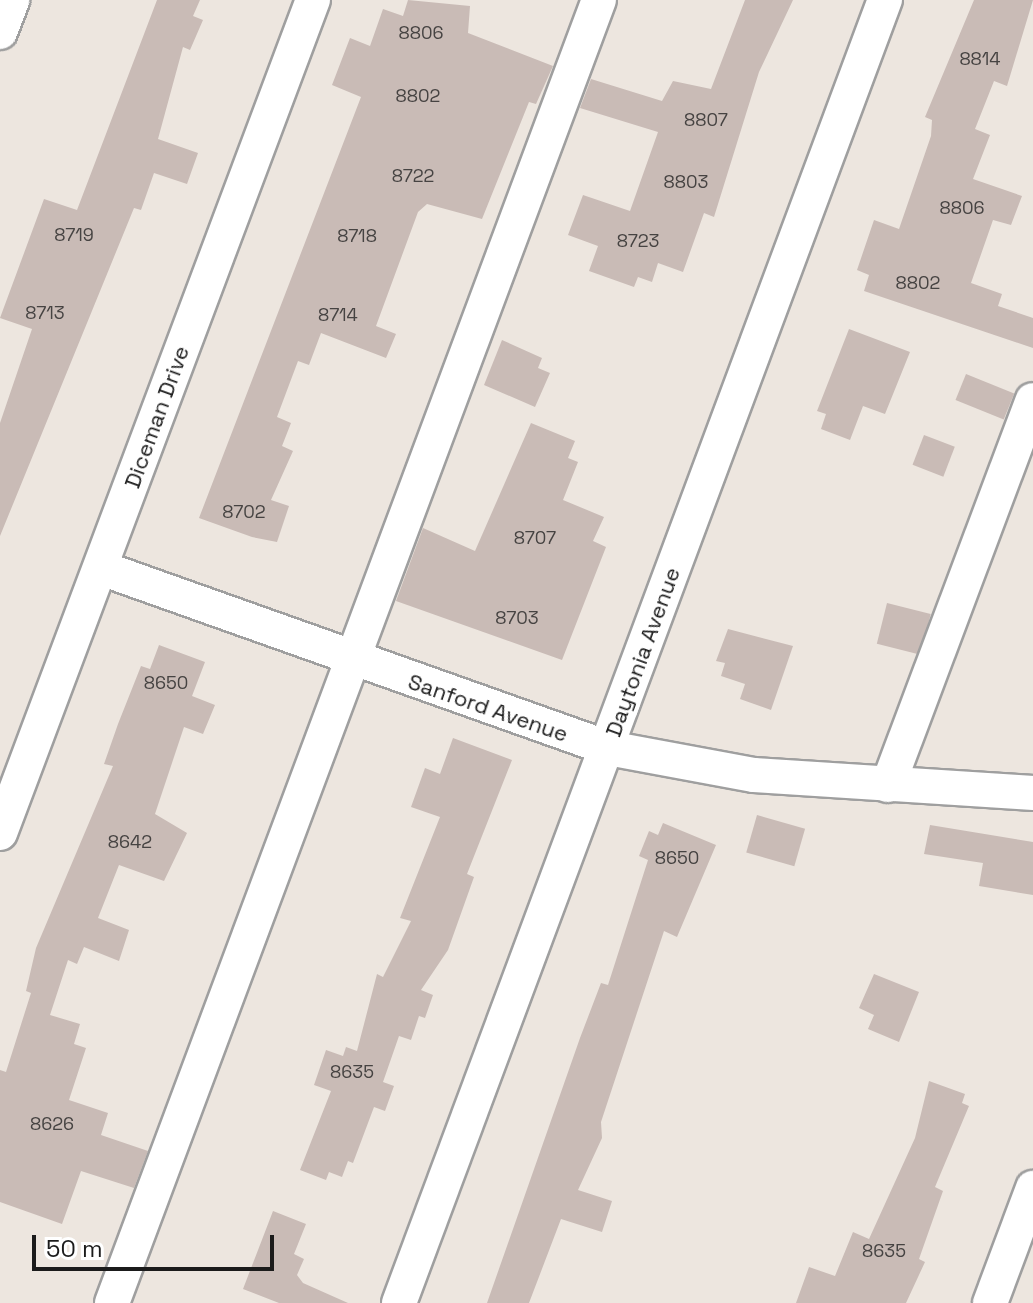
<!DOCTYPE html>
<style>
body{margin:0}
#map{position:relative;width:1033px;height:1303px;overflow:hidden;background:#ede6df;font-family:"Space Grotesk",sans-serif}
div>[style]{position:absolute}
[style*='--x']{left:calc(var(--x)*1px);top:calc(var(--y)*1px);width:calc(var(--w)*1px);rotate:calc(var(--a)*1deg)}
.building>*{inset:0;background:#c9bbb6;transform-origin:0 0}
.roads{filter:drop-shadow(2px 0 #9f9f9f) drop-shadow(-2px 0 #9f9f9f) drop-shadow(0 2px #9f9f9f) drop-shadow(0 -2px #9f9f9f)}
.minor>*{height:34px;margin:-17px;padding:0 17px;transform-origin:17px;border-radius:17px;background:#fff}
span{translate:-50% -50%;white-space:nowrap;text-align:center;line-height:1.15;-webkit-text-stroke:8px #fff;paint-order:stroke}
.number-label{font-size:18px;color:#464342}
.number-label span{-webkit-text-stroke-width:0}
.street-label{font-size:22px;color:#1b1b1b}
.scale{position:absolute;left:32px;top:1235px;width:242px;height:36px;box-sizing:border-box;border:4px solid #1b1b1b;border-top:0;padding-left:10px;font-size:24px;line-height:28px;white-space:nowrap;color:#1b1b1b;-webkit-text-stroke:6px #fff;paint-order:stroke}
</style>
<div id="map">
<div class="building">
<div style="clip-path:polygon(157px 0,200px 0,193px 16px,203px 20px,190px 50px,183px 47px,158px 139px,198px 153px,187px 184px,154px 173px,141px 210px,134px 208px,0 536px,0 423px,32px 329px,0 318px,44px 199px,77px 210px)"></div>
<div style="clip-path:polygon(408px 0,470px 6px,468px 33px,553px 66px,536px 104px,529px 102px,482px 219px,427px 204px,418px 212px,376px 326px,396px 334px,386px 358px,321px 333px,309px 365px,298px 361px,277px 417px,291px 423px,282px 446px,293px 451px,271px 500px,289px 506px,277px 542px,252px 537px,199px 518px,361px 97px,332px 85px,350px 38px,370px 46px,383px 9px,403px 16px)"></div>
<div style="clip-path:polygon(745px 0,793px 0,759px 72px,714px 217px,704px 213px,683px 272px,658px 263px,652px 282px,638px 277px,634px 287px,589px 271px,598px 246px,568px 235px,583px 195px,630px 211px,658px 132px,580px 108px,591px 79px,662px 101px,673px 81px,711px 89px)"></div>
<div style="clip-path:polygon(974px 0,1033px 0,1007px 86px,994px 81px,975px 129px,990px 135px,973px 179px,1022px 196px,1011px 225px,993px 220px,971px 283px,1002px 294px,998px 306px,1033px 318px,1033px 348px,864px 291px,869px 275px,857px 270px,874px 220px,899px 229px,931px 136px,932px 120px,925px 117px)"></div>
<div style="clip-path:polygon(849px 329px,910px 352px,885px 414px,863px 406px,850px 440px,821px 429px,826px 414px,817px 411px)"></div>
<div style="clip-path:polygon(502px 340px,542px 358px,538px 368px,550px 373px,535px 407px,484px 385px)"></div>
<div style="left:966px;top:374px;width:52px;height:28px;rotate:22deg"></div>
<div style="clip-path:polygon(531px 423px,575px 441px,568px 458px,578px 462px,563px 500px,604px 517px,593px 541px,606px 547px,562px 660px,396px 601px,423px 528px,475px 551px)"></div>
<div style="left:924px;top:435px;width:33px;height:32px;rotate:21deg"></div>
<div style="left:887px;top:603px;width:45px;height:42px;rotate:14deg"></div>
<div style="clip-path:polygon(728px 629px,793px 646px,771px 710px,740px 699px,745px 684px,721px 676px,725px 663px,716px 661px)"></div>
<div style="clip-path:polygon(159px 645px,205px 662px,192px 696px,215px 705px,203px 734px,184px 727px,155px 814px,187px 833px,164px 881px,119px 865px,98px 918px,129px 930px,119px 961px,84px 947px,77px 964px,68px 960px,50px 1015px,80px 1024px,74px 1044px,86px 1048px,69px 1100px,108px 1113px,101px 1135px,148px 1151px,134px 1188px,81px 1171px,62px 1224px,0 1202px,0 1070px,6px 1072px,31px 993px,26px 991px,36px 948px,113px 766px,104px 764px,118px 724px,141px 666px,150px 669px)"></div>
<div style="clip-path:polygon(453px 738px,512px 760px,467px 874px,474px 877px,448px 950px,421px 990px,433px 995px,425px 1018px,419px 1016px,411px 1040px,399px 1036px,383px 1082px,394px 1086px,385px 1111px,374px 1107px,353px 1163px,348px 1161px,342px 1177px,329px 1172px,326px 1180px,300px 1170px,331px 1091px,314px 1085px,326px 1050px,343px 1056px,346px 1047px,357px 1051px,377px 974px,383px 977px,411px 921px,400px 918px,440px 817px,411px 807px,425px 768px,440px 774px)"></div>
<div style="left:757px;top:815px;width:50px;height:39px;rotate:16deg"></div>
<div style="clip-path:polygon(663px 823px,716px 845px,677px 937px,664px 931px,601px 1122px,602px 1138px,578px 1190px,612px 1201px,602px 1232px,561px 1219px,529px 1303px,487px 1303px,580px 1038px,601px 983px,608px 985px,648px 860px,639px 856px,649px 831px,658px 835px)"></div>
<div style="clip-path:polygon(930px 825px,1033px 842px,1033px 895px,979px 886px,983px 863px,924px 854px)"></div>
<div style="clip-path:polygon(874px 974px,919px 992px,899px 1042px,868px 1029px,874px 1015px,859px 1008px)"></div>
<div style="clip-path:polygon(929px 1081px,965px 1094px,962px 1103px,969px 1106px,935px 1187px,943px 1191px,919px 1259px,925px 1262px,906px 1303px,796px 1303px,809px 1267px,835px 1276px,853px 1232px,869px 1239px,915px 1138px)"></div>
<div style="clip-path:polygon(273px 1211px,306px 1224px,294px 1254px,304px 1259px,297px 1275px,303px 1283px,348px 1303px,279px 1303px,243px 1289px)"></div>
</div>
<div class="roads">
<div class="minor">
<div style="--x:0;--y:32;--w:34;--a:-69"></div>
<div style="--x:101;--y:568;--w:538;--a:19.55"></div>
<div style="--x:608;--y:748;--w:148;--a:10.5"></div>
<div style="--x:754;--y:775;--w:280;--a:3.7"></div>
<div style="--x:888;--y:785;--w:411;--a:-69.4"></div>
<div style="--x:0;--y:833;--w:890;--a:-69.41"></div>
<div style="--x:112;--y:1303;--w:1391;--a:-69.51"></div>
<div style="--x:399;--y:1303;--w:1391;--a:-69.55"></div>
<div style="--x:990;--y:1303;--w:123;--a:-69.5"></div>
</div>
</div>
<div class="number-label">
<span style="left:421px;top:33px">8806</span>
<span style="left:980px;top:59px">8814</span>
<span style="left:418px;top:96px">8802</span>
<span style="left:706px;top:120px">8807</span>
<span style="left:413px;top:176px">8722</span>
<span style="left:686px;top:182px">8803</span>
<span style="left:962px;top:208px">8806</span>
<span style="left:74px;top:235px">8719</span>
<span style="left:357px;top:236px">8718</span>
<span style="left:638px;top:241px">8723</span>
<span style="left:918px;top:283px">8802</span>
<span style="left:45px;top:313px">8713</span>
<span style="left:338px;top:315px">8714</span>
<span style="left:244px;top:512px">8702</span>
<span style="left:535px;top:538px">8707</span>
<span style="left:517px;top:618px">8703</span>
<span style="left:166px;top:683px">8650</span>
<span style="left:130px;top:842px">8642</span>
<span style="left:677px;top:858px">8650</span>
<span style="left:352px;top:1072px">8635</span>
<span style="left:52px;top:1124px">8626</span>
<span style="left:884px;top:1251px">8635</span>
</div>
<div class="street-label">
<span style="left:157px;top:417px;rotate:-70deg">Diceman Drive</span>
<span style="left:643px;top:652px;rotate:-70deg">Daytonia Avenue</span>
<span style="left:488px;top:708px;rotate:19deg">Sanford Avenue</span>
</div>
<div class="scale">50 m</div>
</div>
